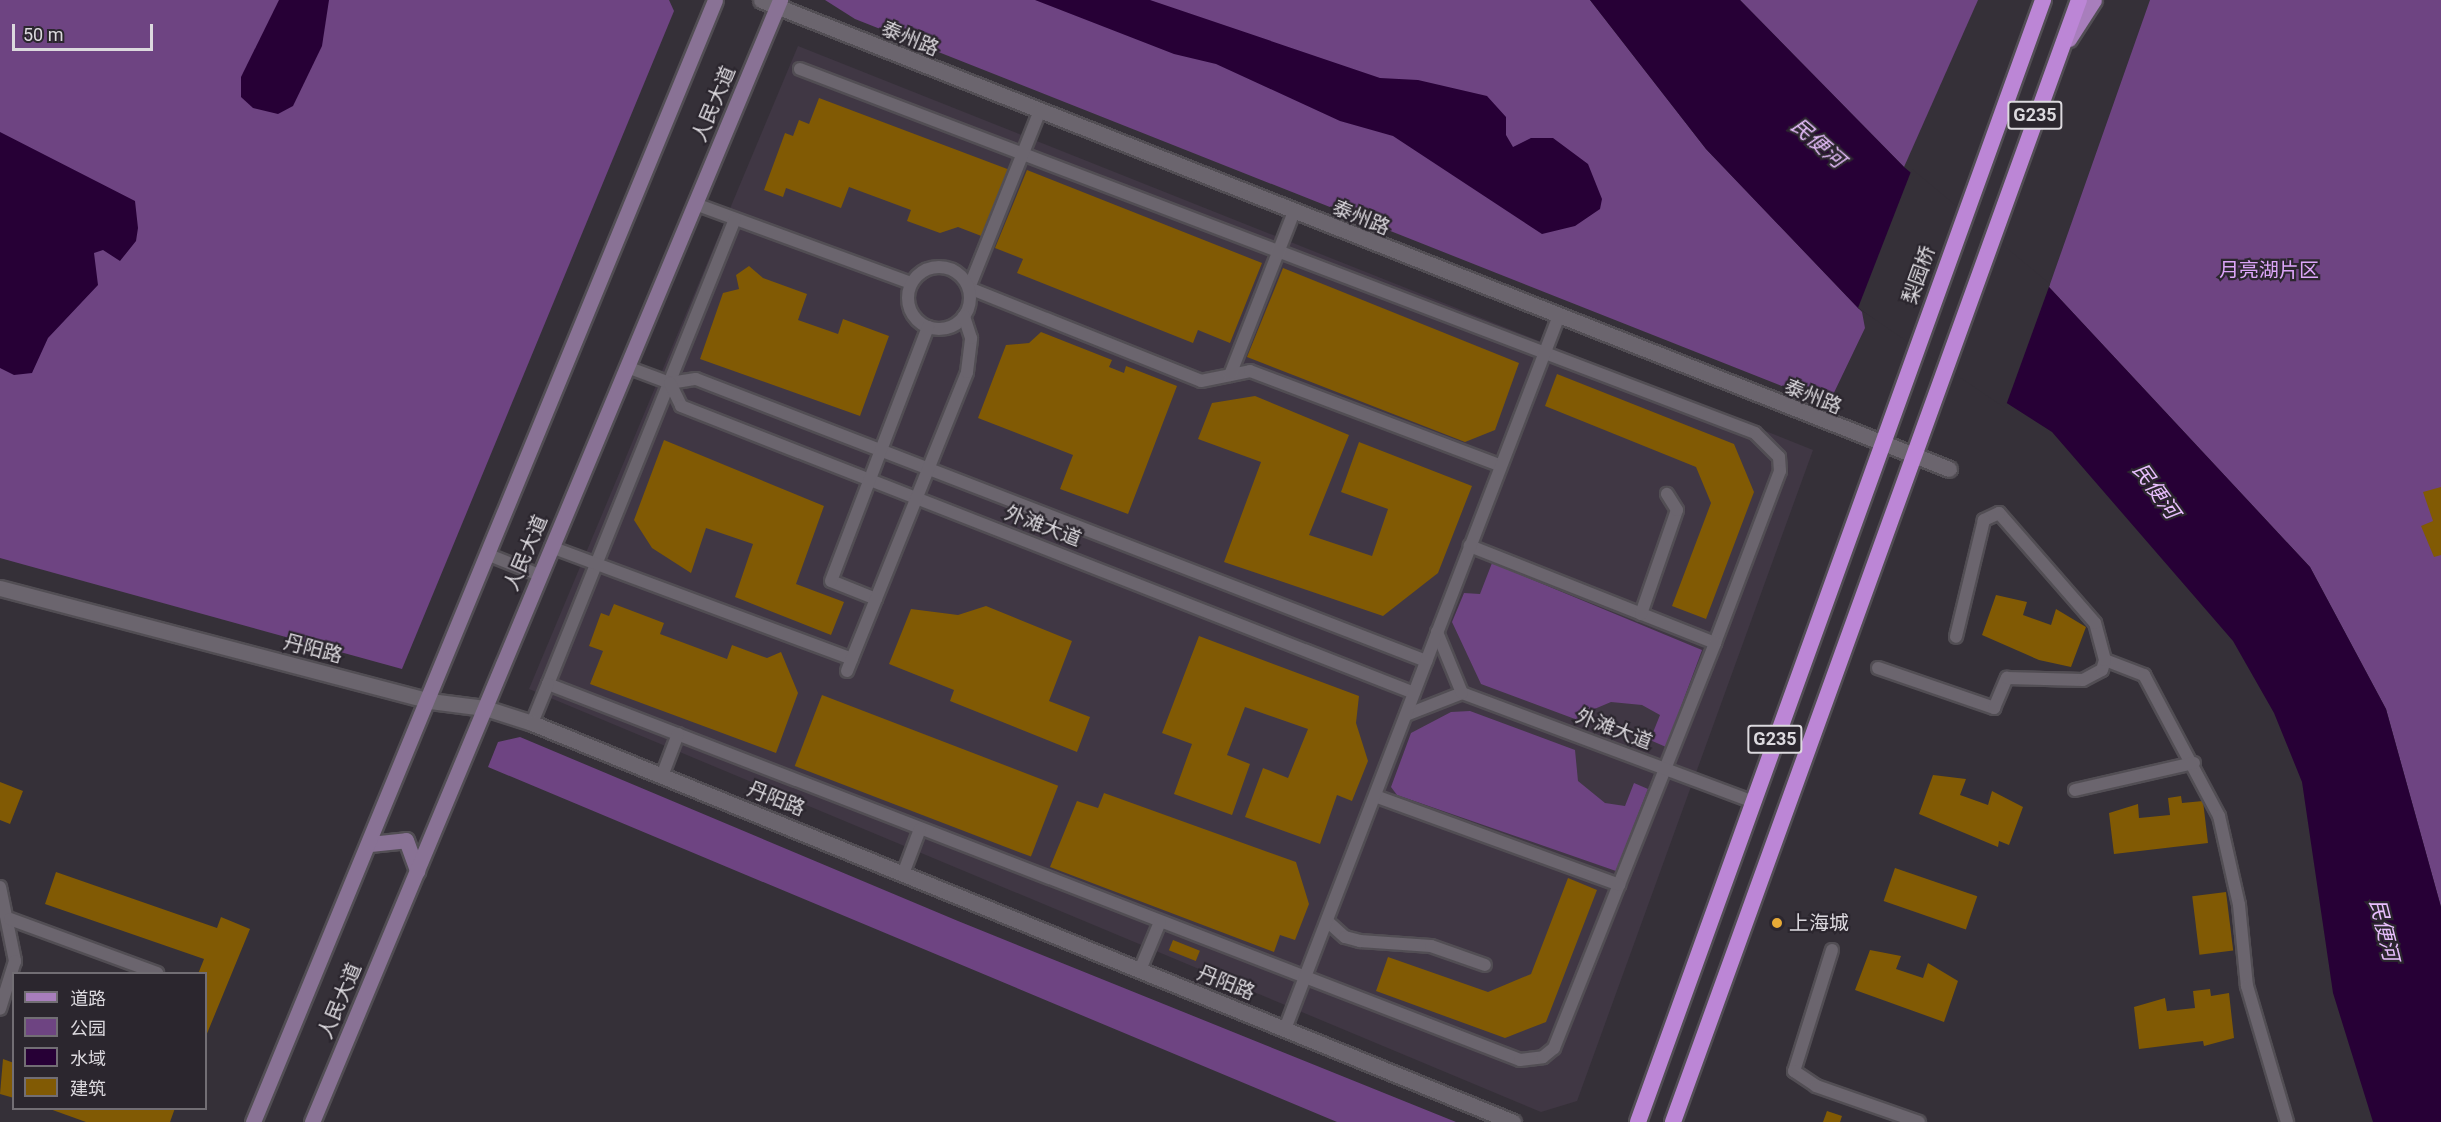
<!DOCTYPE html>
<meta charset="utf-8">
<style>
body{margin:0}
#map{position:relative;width:2441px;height:1122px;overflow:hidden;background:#353038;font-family:Roboto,"Noto Sans SC",sans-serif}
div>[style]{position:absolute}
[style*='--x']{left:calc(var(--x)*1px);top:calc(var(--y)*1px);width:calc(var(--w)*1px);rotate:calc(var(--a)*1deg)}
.built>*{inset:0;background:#403744}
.green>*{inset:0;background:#6e4482}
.water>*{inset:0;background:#270036}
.pier>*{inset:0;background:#353038}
.building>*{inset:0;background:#815a04;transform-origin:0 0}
.roads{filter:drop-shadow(2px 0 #524e54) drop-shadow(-2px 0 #524e54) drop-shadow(0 2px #524e54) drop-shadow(0 -2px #524e54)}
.service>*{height:12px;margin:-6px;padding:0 6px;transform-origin:6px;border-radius:6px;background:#6b656e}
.service>.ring{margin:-6px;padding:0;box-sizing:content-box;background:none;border:12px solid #6b656e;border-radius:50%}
.minor>*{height:15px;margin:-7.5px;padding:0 7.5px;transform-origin:7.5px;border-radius:7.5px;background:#6b656e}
.tertiary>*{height:15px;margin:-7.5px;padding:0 7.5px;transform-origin:7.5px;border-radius:7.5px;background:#6b656e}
.secondary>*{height:15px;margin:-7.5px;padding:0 7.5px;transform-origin:7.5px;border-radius:7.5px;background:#897295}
.primary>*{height:15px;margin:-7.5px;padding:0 7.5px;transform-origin:7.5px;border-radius:7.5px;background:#a87ebc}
.trunk>*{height:16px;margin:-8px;padding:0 8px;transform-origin:8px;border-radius:8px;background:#bc86d6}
.dots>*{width:16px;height:16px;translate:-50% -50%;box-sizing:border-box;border:3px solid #2b262e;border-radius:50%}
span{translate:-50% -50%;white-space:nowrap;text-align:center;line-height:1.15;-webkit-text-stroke:4.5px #2b262e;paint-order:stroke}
.shield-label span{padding:2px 4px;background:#2b262e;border:2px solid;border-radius:4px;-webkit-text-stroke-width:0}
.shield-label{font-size:18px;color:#dcd9de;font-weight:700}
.street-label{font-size:20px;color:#dcd9de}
.park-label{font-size:20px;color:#dca6f8}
.poi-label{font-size:20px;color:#dcd9de}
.left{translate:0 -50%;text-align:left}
.water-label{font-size:21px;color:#e7befc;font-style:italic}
.legend{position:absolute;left:12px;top:972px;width:195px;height:138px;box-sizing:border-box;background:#2b262e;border:2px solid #726e74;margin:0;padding:8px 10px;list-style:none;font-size:18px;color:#dcd9de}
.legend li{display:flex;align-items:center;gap:12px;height:30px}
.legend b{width:30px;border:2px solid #726e74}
.scale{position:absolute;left:12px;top:24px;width:141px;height:27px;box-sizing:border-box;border:3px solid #dcd9de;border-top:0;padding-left:8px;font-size:18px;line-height:21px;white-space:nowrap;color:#dcd9de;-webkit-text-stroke:4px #2b262e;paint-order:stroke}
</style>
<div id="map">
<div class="built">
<div style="clip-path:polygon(798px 46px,1813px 450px,1577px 1101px,1541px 1112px,529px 689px)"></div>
</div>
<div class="green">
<div style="clip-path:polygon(0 0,669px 0,674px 11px,402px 669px,0 558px)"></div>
<div style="clip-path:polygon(825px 0,1590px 0,1706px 149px,1862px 312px,1865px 328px,1830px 401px,1807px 396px,855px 19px)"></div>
<div style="clip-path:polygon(1740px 0,1978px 0,1904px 167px)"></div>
<div style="clip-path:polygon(2150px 0,2441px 0,2441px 907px,2386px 709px,2310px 567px,2049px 287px)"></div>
<div style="clip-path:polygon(1492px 563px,1702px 650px,1666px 747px,1650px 740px,1660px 715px,1642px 705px,1611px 702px,1592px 710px,1583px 722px,1481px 684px,1452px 622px,1464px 593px,1480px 594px)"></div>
<div style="clip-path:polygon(1470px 711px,1575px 750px,1578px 781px,1605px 803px,1625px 806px,1634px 783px,1648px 789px,1616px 871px,1397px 795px,1391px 787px,1411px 733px,1451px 712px)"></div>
<div style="clip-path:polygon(520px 737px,958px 921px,1456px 1122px,1337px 1122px,488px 767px,498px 742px)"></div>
</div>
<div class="water">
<div style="clip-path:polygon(279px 0,329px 0,322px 46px,293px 106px,278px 114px,253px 108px,241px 97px,241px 77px)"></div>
<div style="clip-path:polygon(1035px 0,1150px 0,1380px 78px,1418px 80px,1487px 96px,1506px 117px,1506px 135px,1513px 147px,1531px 138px,1553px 138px,1588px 164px,1602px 199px,1600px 209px,1575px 226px,1542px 234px,1393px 136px,1340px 121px,1216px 64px,1174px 54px)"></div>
<div style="clip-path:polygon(1590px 0,1740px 0,1904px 167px,2049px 287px,2310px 567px,2386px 709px,2441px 907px,2441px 1122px,2373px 1122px,2333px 993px,2302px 782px,2274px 713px,2233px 641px,2052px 432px,1858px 308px,1706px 149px)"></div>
<div style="clip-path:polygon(0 132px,135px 201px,138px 228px,136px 241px,120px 261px,103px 250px,94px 253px,98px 285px,48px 338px,32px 373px,14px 375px,0 368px)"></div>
</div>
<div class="pier">
<div style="clip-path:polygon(1912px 169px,2050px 284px,2005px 408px,1858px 308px)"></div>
</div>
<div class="building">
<div style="clip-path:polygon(819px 98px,1010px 170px,984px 237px,958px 227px,940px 233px,907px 221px,911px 210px,849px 187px,841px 208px,786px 188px,783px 197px,764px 190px,785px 133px,793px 136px,799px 120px,809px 124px)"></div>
<div style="clip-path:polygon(1027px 170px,1262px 263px,1230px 343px,1198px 330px,1193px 343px,1017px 273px,1023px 259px,995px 248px)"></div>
<div style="clip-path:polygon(749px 266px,763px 278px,807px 294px,798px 320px,838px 334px,843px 319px,889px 336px,860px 416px,700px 359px,723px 293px,739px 289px,736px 275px)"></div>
<div style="clip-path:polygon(1283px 268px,1519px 363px,1495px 430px,1465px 442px,1247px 357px)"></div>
<div style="clip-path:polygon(1041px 332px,1112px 360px,1109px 367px,1124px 373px,1126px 366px,1177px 386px,1128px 514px,1060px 489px,1073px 455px,978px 418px,1006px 345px,1029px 343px)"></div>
<div style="clip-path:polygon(1557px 374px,1734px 444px,1754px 492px,1706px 619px,1672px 606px,1711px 503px,1696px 467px,1545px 406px)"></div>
<div style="clip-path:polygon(1255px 396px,1349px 435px,1309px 535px,1372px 556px,1388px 509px,1341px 492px,1359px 442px,1472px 486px,1438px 573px,1383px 616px,1224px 562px,1261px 462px,1198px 439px,1212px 403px)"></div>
<div style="clip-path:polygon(664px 440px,824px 506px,796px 584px,844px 602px,831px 635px,735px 597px,753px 544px,706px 528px,691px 573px,652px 548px,634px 520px)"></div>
<div style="clip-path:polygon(2441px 487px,2441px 555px,2434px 557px,2421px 526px,2433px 521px,2423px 492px)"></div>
<div style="clip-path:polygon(1996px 595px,2027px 602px,2023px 615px,2051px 625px,2056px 609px,2086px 627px,2071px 667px,2039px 660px,1982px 635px)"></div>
<div style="clip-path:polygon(614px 604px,664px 623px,660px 634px,727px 659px,732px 645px,767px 658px,781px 652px,798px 693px,776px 753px,590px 684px,603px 651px,589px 646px,601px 613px,609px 616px)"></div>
<div style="clip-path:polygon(986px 606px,1072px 641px,1049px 701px,1090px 717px,1077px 752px,950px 701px,954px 690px,889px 664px,911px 609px,958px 615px)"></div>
<div style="clip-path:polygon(1199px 636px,1359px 696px,1356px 723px,1368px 761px,1352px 801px,1337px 795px,1320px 844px,1245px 817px,1263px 768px,1288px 778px,1308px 729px,1245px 707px,1227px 755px,1250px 764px,1232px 815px,1174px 794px,1192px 744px,1162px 733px)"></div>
<div style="left:822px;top:695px;width:253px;height:76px;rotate:21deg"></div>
<div style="clip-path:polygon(1933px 775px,1966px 779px,1960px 795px,1988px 805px,1992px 791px,2023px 807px,2009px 845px,1999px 841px,1998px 847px,1919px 814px)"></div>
<div style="clip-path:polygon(0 782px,23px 791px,10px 824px,0 820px)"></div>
<div style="clip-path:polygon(1104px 793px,1296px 862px,1309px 904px,1295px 940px,1280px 935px,1274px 952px,1050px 867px,1077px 801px,1098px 808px)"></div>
<div style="clip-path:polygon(2181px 796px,2182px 803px,2203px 801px,2208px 843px,2114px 854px,2109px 813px,2138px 804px,2139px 818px,2170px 815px,2168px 798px)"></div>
<div style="left:1895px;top:868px;width:87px;height:35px;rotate:19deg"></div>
<div style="clip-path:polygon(56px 872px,217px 928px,221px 917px,250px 929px,206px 1036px,206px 974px,198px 974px,204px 959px,45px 904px)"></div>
<div style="clip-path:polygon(1568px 878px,1597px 890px,1546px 1022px,1505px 1038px,1376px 991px,1388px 957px,1488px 992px,1531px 974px)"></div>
<div style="left:2226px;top:892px;width:59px;height:34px;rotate:83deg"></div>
<div style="left:1173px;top:940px;width:29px;height:11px;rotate:22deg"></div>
<div style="clip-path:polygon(1870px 950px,1901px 956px,1896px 969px,1923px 978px,1928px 963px,1958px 981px,1944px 1022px,1855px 990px)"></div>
<div style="clip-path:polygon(2210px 989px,2211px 996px,2229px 993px,2234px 1038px,2204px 1046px,2203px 1041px,2139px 1049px,2134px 1007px,2165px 998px,2167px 1011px,2195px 1008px,2193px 991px)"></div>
<div style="clip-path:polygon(3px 1059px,14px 1063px,14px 1098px,0 1094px)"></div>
<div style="clip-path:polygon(47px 1108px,175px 1108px,170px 1122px,86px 1122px)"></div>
<div style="clip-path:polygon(1827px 1111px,1842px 1116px,1840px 1122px,1823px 1122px)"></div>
</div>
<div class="roads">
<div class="service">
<div style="--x:800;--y:69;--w:1022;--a:20.86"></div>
<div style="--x:1755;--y:433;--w:34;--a:45"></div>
<div style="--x:1779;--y:457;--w:14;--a:86"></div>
<div style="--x:1780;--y:471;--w:184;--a:110.7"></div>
<div style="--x:1715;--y:643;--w:264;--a:-158.4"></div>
<div style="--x:1039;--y:113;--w:188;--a:111.8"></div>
<div style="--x:969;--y:288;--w:250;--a:21.8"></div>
<div style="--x:1201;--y:381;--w:50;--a:-11.5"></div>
<div style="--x:1250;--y:371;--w:268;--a:20.7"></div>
<div style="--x:695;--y:204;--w:230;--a:20.1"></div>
<div style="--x:735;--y:219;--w:501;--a:111.91"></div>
<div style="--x:548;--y:684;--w:1042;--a:21.15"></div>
<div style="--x:1520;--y:1060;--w:23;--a:-7"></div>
<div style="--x:1543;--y:1057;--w:14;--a:-39"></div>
<div style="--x:1554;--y:1048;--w:436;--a:-68.3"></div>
<div class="ring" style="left:908px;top:267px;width:50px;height:50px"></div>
<div style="--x:627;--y:367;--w:46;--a:20.4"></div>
<div style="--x:670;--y:383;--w:26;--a:-9"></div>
<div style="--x:696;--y:379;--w:783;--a:21.12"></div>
<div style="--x:1230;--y:375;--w:173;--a:-68.6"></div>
<div style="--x:670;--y:383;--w:25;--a:64"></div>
<div style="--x:681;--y:406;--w:787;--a:21.38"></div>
<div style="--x:551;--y:547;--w:321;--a:20.4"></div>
<div style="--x:489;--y:555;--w:54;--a:21.8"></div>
<div style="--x:876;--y:599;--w:48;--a:-158.2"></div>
<div style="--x:831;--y:581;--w:272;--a:-69.1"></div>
<div style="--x:1641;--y:614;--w:110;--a:-70.9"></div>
<div style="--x:1677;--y:510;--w:19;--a:-122"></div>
<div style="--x:2105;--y:660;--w:42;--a:21"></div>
<div style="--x:2144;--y:675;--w:160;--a:62"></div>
<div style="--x:2219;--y:816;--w:91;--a:77.3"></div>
<div style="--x:2239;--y:905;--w:81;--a:84.4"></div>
<div style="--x:2247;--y:986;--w:142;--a:73.6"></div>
<div style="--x:1878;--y:668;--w:123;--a:19"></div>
<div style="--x:1994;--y:708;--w:33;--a:-67"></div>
<div style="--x:2007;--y:678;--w:76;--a:1.5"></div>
<div style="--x:2083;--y:680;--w:21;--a:-28"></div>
<div style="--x:2102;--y:670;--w:10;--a:-73"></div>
<div style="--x:2105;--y:660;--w:38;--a:-105"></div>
<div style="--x:2095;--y:623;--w:146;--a:-131.1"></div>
<div style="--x:1999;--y:513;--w:17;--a:155"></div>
<div style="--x:1984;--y:520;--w:120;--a:103.5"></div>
<div style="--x:847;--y:671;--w:322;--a:-68.1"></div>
<div style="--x:967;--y:372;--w:34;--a:-83"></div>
<div style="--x:971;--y:338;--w:23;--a:-108"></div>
<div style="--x:1462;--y:693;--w:311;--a:20.5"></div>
<div style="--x:1406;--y:715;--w:60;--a:-21.4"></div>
<div style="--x:1462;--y:693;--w:66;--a:-112.3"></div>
<div style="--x:532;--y:723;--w:42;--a:-67.7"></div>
<div style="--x:662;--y:776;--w:45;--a:-69.1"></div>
<div style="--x:2075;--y:790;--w:122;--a:-12.8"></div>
<div style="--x:1375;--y:796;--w:260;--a:20"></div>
<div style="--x:903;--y:874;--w:48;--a:-69.3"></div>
<div style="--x:0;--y:887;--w:76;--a:78.5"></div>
<div style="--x:15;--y:961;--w:50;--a:107.4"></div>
<div style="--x:10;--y:919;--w:157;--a:20.2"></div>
<div style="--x:1327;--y:921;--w:24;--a:42"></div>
<div style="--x:1345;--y:937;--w:16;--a:15"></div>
<div style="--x:1360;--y:941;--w:71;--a:4"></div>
<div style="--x:1431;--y:946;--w:57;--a:19.4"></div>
<div style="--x:1832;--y:950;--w:127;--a:107.4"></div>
<div style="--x:1794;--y:1071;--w:27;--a:34"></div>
<div style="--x:1816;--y:1086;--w:109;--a:19.3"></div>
<div style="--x:1140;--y:970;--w:52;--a:-67.4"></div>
<div style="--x:1285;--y:1029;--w:762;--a:-68.99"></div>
</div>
<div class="minor">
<div style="--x:0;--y:588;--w:445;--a:14.7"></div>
<div style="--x:430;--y:701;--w:55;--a:7.3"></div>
</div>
<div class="tertiary">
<div style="--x:761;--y:0;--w:1277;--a:21.54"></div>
<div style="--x:485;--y:708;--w:49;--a:17.7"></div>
<div style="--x:532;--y:723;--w:1059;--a:22.13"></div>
</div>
<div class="secondary">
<div style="--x:370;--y:844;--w:36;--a:-6"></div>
<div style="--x:406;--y:840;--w:33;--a:70"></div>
<div style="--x:253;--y:1122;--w:1213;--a:-67.62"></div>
<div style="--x:312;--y:1122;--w:1216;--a:-67.36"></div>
</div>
<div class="primary">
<div style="--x:2069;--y:39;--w:46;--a:-57.3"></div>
</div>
<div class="trunk">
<div style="--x:1638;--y:1122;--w:1193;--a:-70.15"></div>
<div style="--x:1673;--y:1122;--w:1193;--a:-70.11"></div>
</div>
</div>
<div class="dots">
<div style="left:1777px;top:923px;background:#e8ab37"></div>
</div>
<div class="shield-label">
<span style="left:2035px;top:115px">G235</span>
<span style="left:1775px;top:739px">G235</span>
</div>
<div class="street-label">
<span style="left:910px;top:39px;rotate:22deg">泰州路</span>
<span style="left:714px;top:104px;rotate:-67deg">人民大道</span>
<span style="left:1361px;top:218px;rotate:22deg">泰州路</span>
<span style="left:1919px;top:275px;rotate:-70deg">梨园桥</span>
<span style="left:1813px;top:397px;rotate:22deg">泰州路</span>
<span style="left:1043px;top:526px;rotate:21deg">外滩大道</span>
<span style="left:526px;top:553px;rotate:-67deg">人民大道</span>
<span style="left:313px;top:649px;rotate:15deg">丹阳路</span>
<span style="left:1614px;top:729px;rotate:21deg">外滩大道</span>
<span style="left:776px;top:799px;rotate:22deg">丹阳路</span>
<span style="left:1226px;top:983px;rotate:22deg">丹阳路</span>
<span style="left:340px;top:1001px;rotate:-67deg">人民大道</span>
</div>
<div class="park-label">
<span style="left:2269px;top:270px">月亮湖片区</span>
</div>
<div class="poi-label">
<span class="left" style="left:1789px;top:923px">上海城</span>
</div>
<div class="water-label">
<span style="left:1818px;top:143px;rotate:41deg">民便河</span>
<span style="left:2156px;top:491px;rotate:54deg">民便河</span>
<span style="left:2384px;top:930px;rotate:76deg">民便河</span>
</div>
<ul class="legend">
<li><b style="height:8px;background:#a87ebc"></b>道路</li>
<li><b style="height:16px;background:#6e4482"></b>公园</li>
<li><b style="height:16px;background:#270036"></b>水域</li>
<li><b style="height:16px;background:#815a04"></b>建筑</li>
</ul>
<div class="scale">50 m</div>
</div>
